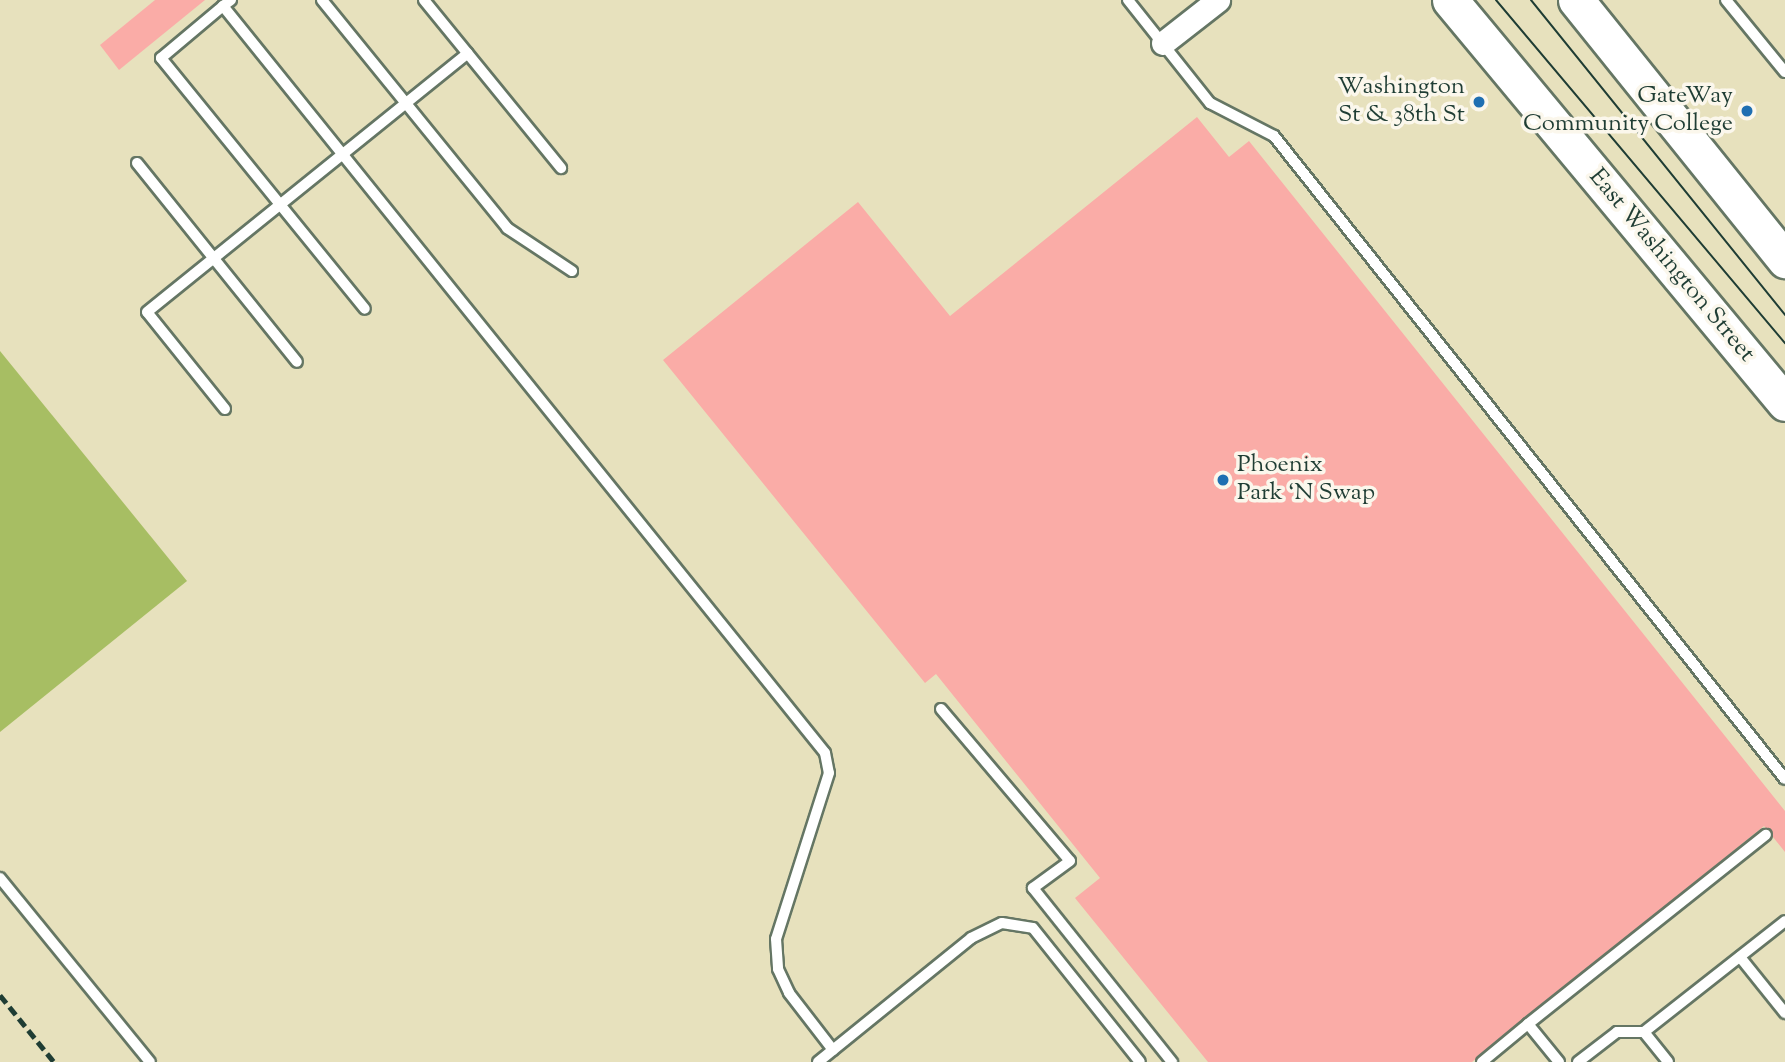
<!DOCTYPE html>
<meta charset="utf-8">
<style>
body{margin:0}
#map{position:relative;width:1785px;height:1062px;overflow:hidden;background:#e7e1bd;font-family:"Sorts Mill Goudy",serif}
div>[style]{position:absolute}
[style*='--x']{left:calc(var(--x)*1px);top:calc(var(--y)*1px);width:calc(var(--w)*1px);rotate:calc(var(--a)*1deg)}
.green>*{inset:0;background:#a7be63}
.building>*{inset:0;background:#faaca7;transform-origin:0 0}
.roads{filter:drop-shadow(2px 0 #657664) drop-shadow(-2px 0 #657664) drop-shadow(0 2px #657664) drop-shadow(0 -2px #657664)}
.service>*{height:10px;margin:-5px;padding:0 5px;transform-origin:5px;border-radius:5px;background:#fff}
.minor>*{height:23px;margin:-11.5px;padding:0 11.5px;transform-origin:11.5px;border-radius:11.5px;background:#fff}
.primary>*{height:35px;margin:-17.5px;padding:0 17.5px;transform-origin:17.5px;border-radius:17.5px;background:#fff}
.tram>*{height:2px;margin:-1px;padding:0 1px;transform-origin:1px;border-radius:1px;background:#1f3d34}
.rail>*{height:5px;margin-top:-2.5px;transform-origin:0;background:repeating-linear-gradient(90deg,#1f3d34 0 10px,transparent 0 15px)}
.dots>*{width:19px;height:19px;translate:-50% -50%;box-sizing:border-box;border:4px solid #fbf7ec;border-radius:50%}
span{translate:-50% -50%;white-space:nowrap;text-align:center;line-height:1.15;-webkit-text-stroke:7px #fbf7ec;paint-order:stroke}
.poi-label{font-size:24px;color:#1f3d34}
.right{translate:-100% -50%;text-align:right}
.left{translate:0 -50%;text-align:left}
.street-label{font-size:24px;color:#1f3d34}
</style>
<div id="map">
<div class="green">
<div style="clip-path:polygon(0 351px,187px 581px,0 732px)"></div>
</div>
<div class="building">
<div style="clip-path:polygon(155px 0,205px 0,119px 70px,100px 45px)"></div>
<div style="left:1479px;top:92px;width:15px;height:6px;rotate:53deg"></div>
<div style="clip-path:polygon(1197px 117px,1229px 157px,1249px 141px,1785px 811px,1785px 852px,1764px 826px,1472px 1062px,1208px 1062px,1075px 898px,1100px 878px,936px 674px,925px 683px,663px 360px,858px 202px,950px 316px)"></div>
</div>
<div class="roads">
<div class="service">
<div style="--x:231;--y:0;--w:10;--a:143"></div>
<div style="--x:223;--y:6;--w:959;--a:51.13"></div>
<div style="--x:825;--y:753;--w:20;--a:79"></div>
<div style="--x:829;--y:773;--w:174;--a:107.7"></div>
<div style="--x:776;--y:939;--w:30;--a:86"></div>
<div style="--x:778;--y:969;--w:26;--a:65"></div>
<div style="--x:789;--y:993;--w:72;--a:52.3"></div>
<div style="--x:322;--y:0;--w:294;--a:50.9"></div>
<div style="--x:507;--y:228;--w:78;--a:33.5"></div>
<div style="--x:424;--y:0;--w:217;--a:50.8"></div>
<div style="--x:1128;--y:0;--w:132;--a:51.5"></div>
<div style="--x:1210;--y:103;--w:72;--a:27.3"></div>
<div style="--x:1274;--y:136;--w:821;--a:51.53"></div>
<div style="--x:1726;--y:0;--w:93;--a:50.7"></div>
<div style="--x:223;--y:6;--w:81;--a:140"></div>
<div style="--x:161;--y:58;--w:323;--a:50.9"></div>
<div style="--x:137;--y:163;--w:255;--a:51.2"></div>
<div style="--x:225;--y:409;--w:124;--a:-128.8"></div>
<div style="--x:147;--y:312;--w:412;--a:-38.9"></div>
<div style="--x:941;--y:709;--w:199;--a:49.7"></div>
<div style="--x:1070;--y:861;--w:46;--a:143.9"></div>
<div style="--x:1033;--y:888;--w:223;--a:51.4"></div>
<div style="--x:0;--y:878;--w:237;--a:50.8"></div>
<div style="--x:1740;--y:957;--w:72;--a:51.2"></div>
<div style="--x:1644;--y:1032;--w:38;--a:51"></div>
<div style="--x:818;--y:1062;--w:197;--a:-39"></div>
<div style="--x:971;--y:938;--w:34;--a:-26"></div>
<div style="--x:1002;--y:923;--w:31;--a:9"></div>
<div style="--x:1033;--y:928;--w:171;--a:51.4"></div>
<div style="--x:1482;--y:1062;--w:60;--a:-39.6"></div>
<div style="--x:1559;--y:1062;--w:49;--a:-129.2"></div>
<div style="--x:1528;--y:1024;--w:304;--a:-38.5"></div>
<div style="--x:1578;--y:1062;--w:49;--a:-37.6"></div>
<div style="--x:1617;--y:1032;--w:27;--a:0"></div>
<div style="--x:1644;--y:1032;--w:179;--a:-38.2"></div>
</div>
<div class="minor">
<div style="--x:1163;--y:43;--w:70;--a:-38"></div>
</div>
<div class="primary">
<div style="--x:1450;--y:0;--w:524;--a:50.26"></div>
<div style="--x:1576;--y:0;--w:334;--a:51.2"></div>
</div>
</div>
<div class="tram">
<div style="--x:1496;--y:0;--w:449;--a:49.9"></div>
<div style="--x:1531;--y:0;--w:405;--a:51.1"></div>
</div>
<div class="rail">
<div style="--x:0;--y:995;--w:86;--a:51.1"></div>
</div>
<div class="dots">
<div style="left:1479px;top:102px;background:#1f6fb2"></div>
<div style="left:1747px;top:111px;background:#1f6fb2"></div>
<div style="left:1223px;top:480px;background:#1f6fb2"></div>
</div>
<div class="poi-label">
<span class="right" style="left:1465px;top:102px">Washington<br>St &amp; 38th St</span>
<span class="right" style="left:1733px;top:111px">GateWay<br>Community College</span>
<span class="left" style="left:1237px;top:480px">Phoenix<br>Park ‘N Swap</span>
</div>
<div class="street-label">
<span style="left:1671px;top:266px;rotate:50deg">East Washington Street</span>
</div>
</div>
